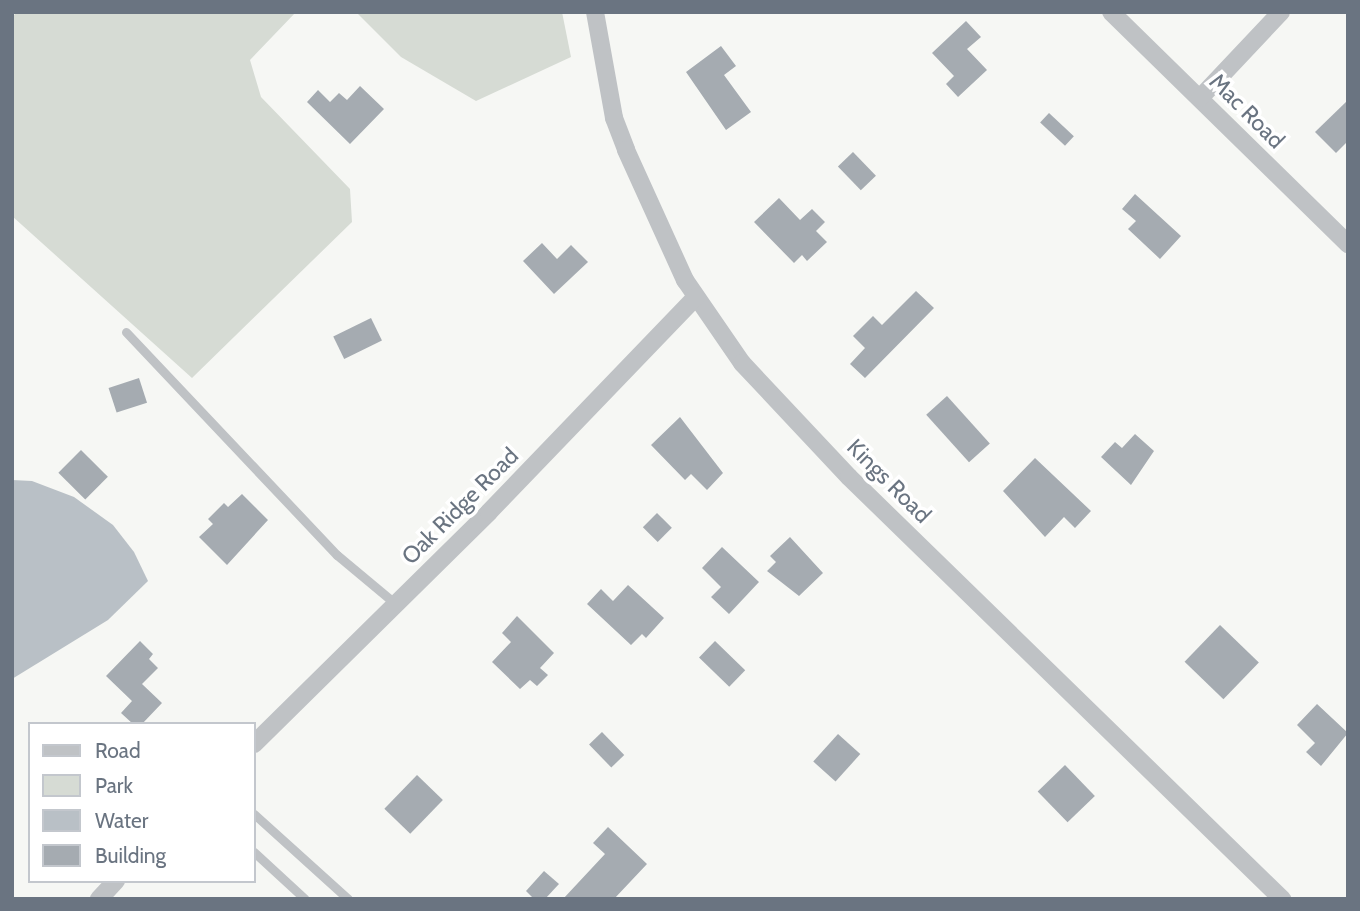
<!DOCTYPE html>
<style>
body{margin:0}
#map{position:relative;width:1360px;height:911px;overflow:hidden;background:#f6f7f4;font-family:Cabin,sans-serif}
div>[style]{position:absolute}
[style*='--x']{left:calc(var(--x)*1px);top:calc(var(--y)*1px);width:calc(var(--w)*1px);rotate:calc(var(--a)*1deg)}
.green>*{inset:0;background:#d6dbd4}
.water>*{inset:0;background:#b9c0c6}
.building>*{inset:0;background:#a5abb1;transform-origin:0 0}
.lane>*{height:9px;margin:-4.5px;padding:0 4.5px;transform-origin:4.5px;border-radius:4.5px;background:#bfc2c5}
.street>*{height:18px;margin:-9px;padding:0 9px;transform-origin:9px;border-radius:9px;background:#bfc2c5}
span{translate:-50% -50%;white-space:nowrap;text-align:center;line-height:1.15;-webkit-text-stroke:7px #fff;paint-order:stroke}
.street-label{font-size:23px;color:#6a7481}
.frame{position:absolute;inset:0;border:14px solid #6a7481;pointer-events:none}
.legend{position:absolute;left:28px;top:722px;width:228px;height:161px;box-sizing:border-box;background:#fff;border:2px solid #c3c7cd;margin:0;padding:9px 12px;list-style:none;font-size:21px;color:#6a7481}
.legend li{display:flex;align-items:center;gap:14px;height:35px}
.legend b{width:35px;border:2px solid #c3c7cd}
</style>
<div id="map">
<div class="green">
<div style="clip-path:polygon(17px 12px,296px 12px,250px 60px,261px 97px,350px 189px,352px 222px,192px 378px,12px 216px,12px 17px)"></div>
<div style="clip-path:polygon(356px 12px,562px 12px,571px 57px,476px 101px,401px 57px)"></div>
</div>
<div class="water">
<div style="clip-path:polygon(12px 480px,32px 481px,74px 497px,113px 525px,134px 552px,148px 581px,108px 620px,12px 679px)"></div>
</div>
<div class="building">
<div style="clip-path:polygon(966px 21px,981px 37px,967px 49px,987px 70px,958px 97px,946px 84px,954px 76px,932px 53px)"></div>
<div style="clip-path:polygon(721px 46px,736px 66px,724px 75px,751px 112px,726px 130px,686px 72px)"></div>
<div style="clip-path:polygon(360px 86px,384px 109px,350px 144px,307px 102px,318px 90px,330px 102px,339px 93px,347px 100px)"></div>
<div style="clip-path:polygon(1348px 100px,1348px 141px,1336px 153px,1315px 132px)"></div>
<div style="left:1049px;top:113px;width:34px;height:13px;rotate:43deg"></div>
<div style="left:853px;top:152px;width:33px;height:21px;rotate:46deg"></div>
<div style="clip-path:polygon(1135px 194px,1181px 236px,1160px 259px,1128px 229px,1136px 221px,1122px 209px)"></div>
<div style="clip-path:polygon(779px 198px,800px 220px,812px 209px,825px 222px,816px 231px,827px 242px,807px 261px,802px 255px,794px 263px,754px 222px)"></div>
<div style="clip-path:polygon(542px 243px,557px 259px,571px 245px,588px 262px,554px 294px,523px 261px)"></div>
<div style="clip-path:polygon(916px 291px,934px 308px,865px 378px,850px 364px,865px 348px,853px 336px,873px 316px,882px 325px)"></div>
<div style="left:371px;top:318px;width:25px;height:42px;rotate:64deg"></div>
<div style="left:139px;top:378px;width:26px;height:32px;rotate:72deg"></div>
<div style="left:947px;top:396px;width:64px;height:28px;rotate:48deg"></div>
<div style="clip-path:polygon(680px 417px,723px 473px,707px 490px,691px 474px,685px 480px,651px 445px)"></div>
<div style="clip-path:polygon(1135px 434px,1154px 451px,1131px 485px,1101px 457px,1115px 442px,1122px 448px)"></div>
<div style="left:81px;top:450px;width:38px;height:32px;rotate:45deg"></div>
<div style="clip-path:polygon(1035px 458px,1091px 511px,1075px 528px,1064px 517px,1045px 537px,1003px 491px)"></div>
<div style="clip-path:polygon(242px 494px,268px 520px,227px 565px,199px 537px,213px 524px,208px 519px,224px 503px,228px 507px)"></div>
<div style="left:657px;top:513px;width:21px;height:20px;rotate:45deg"></div>
<div style="clip-path:polygon(790px 537px,823px 573px,799px 596px,767px 571px,776px 562px,770px 556px)"></div>
<div style="clip-path:polygon(722px 547px,759px 582px,729px 614px,711px 597px,721px 587px,702px 568px)"></div>
<div style="clip-path:polygon(628px 585px,664px 618px,646px 638px,642px 634px,631px 645px,587px 604px,601px 589px,613px 601px)"></div>
<div style="clip-path:polygon(517px 616px,554px 653px,540px 668px,548px 675px,537px 686px,530px 680px,520px 689px,492px 662px,511px 642px,502px 633px)"></div>
<div style="left:1220px;top:625px;width:54px;height:51px;rotate:44deg"></div>
<div style="clip-path:polygon(140px 641px,153px 654px,149px 659px,158px 668px,142px 684px,162px 703px,142px 724px,133px 724px,121px 713px,132px 701px,106px 676px)"></div>
<div style="left:715px;top:641px;width:42px;height:23px;rotate:44deg"></div>
<div style="clip-path:polygon(1317px 704px,1348px 733px,1321px 766px,1306px 752px,1315px 743px,1297px 725px)"></div>
<div style="left:602px;top:732px;width:32px;height:18px;rotate:46deg"></div>
<div style="left:838px;top:734px;width:30px;height:37px;rotate:42deg"></div>
<div style="left:1065px;top:765px;width:43px;height:38px;rotate:46deg"></div>
<div style="left:417px;top:775px;width:36px;height:47px;rotate:44deg"></div>
<div style="clip-path:polygon(608px 827px,647px 864px,614px 899px,563px 899px,605px 854px,593px 843px)"></div>
<div style="clip-path:polygon(544px 871px,559px 884px,545px 899px,534px 899px,526px 891px)"></div>
</div>
<div class="lane">
<div style="--x:126;--y:332;--w:307;--a:46.6"></div>
<div style="--x:337;--y:555;--w:78;--a:39.8"></div>
<div style="--x:254;--y:814;--w:127;--a:42.1"></div>
<div style="--x:254;--y:852;--w:69;--a:42.7"></div>
</div>
<div class="street">
<div style="--x:595;--y:12;--w:108;--a:79.8"></div>
<div style="--x:614;--y:118;--w:34;--a:69"></div>
<div style="--x:626;--y:150;--w:143;--a:65.6"></div>
<div style="--x:685;--y:280;--w:101;--a:55.5"></div>
<div style="--x:742;--y:363;--w:156;--a:46.8"></div>
<div style="--x:849;--y:477;--w:605;--a:44.26"></div>
<div style="--x:1111;--y:12;--w:332;--a:44.4"></div>
<div style="--x:1200;--y:98;--w:118;--a:-46.7"></div>
<div style="--x:254;--y:744;--w:330;--a:-44.6"></div>
<div style="--x:489;--y:512;--w:298;--a:-46.1"></div>
<div style="--x:99;--y:899;--w:25;--a:-47"></div>
</div>
<div class="street-label">
<span style="left:1247px;top:111px;rotate:45deg">Mac Road</span>
<span style="left:889px;top:481px;rotate:45deg">Kings Road</span>
<span style="left:460px;top:506px;rotate:-45deg">Oak Ridge Road</span>
</div>
<div class="frame"></div>
<ul class="legend">
<li><b style="height:9px;background:#bfc2c5"></b>Road</li>
<li><b style="height:19px;background:#d6dbd4"></b>Park</li>
<li><b style="height:19px;background:#b9c0c6"></b>Water</li>
<li><b style="height:19px;background:#a5abb1"></b>Building</li>
</ul>
</div>
